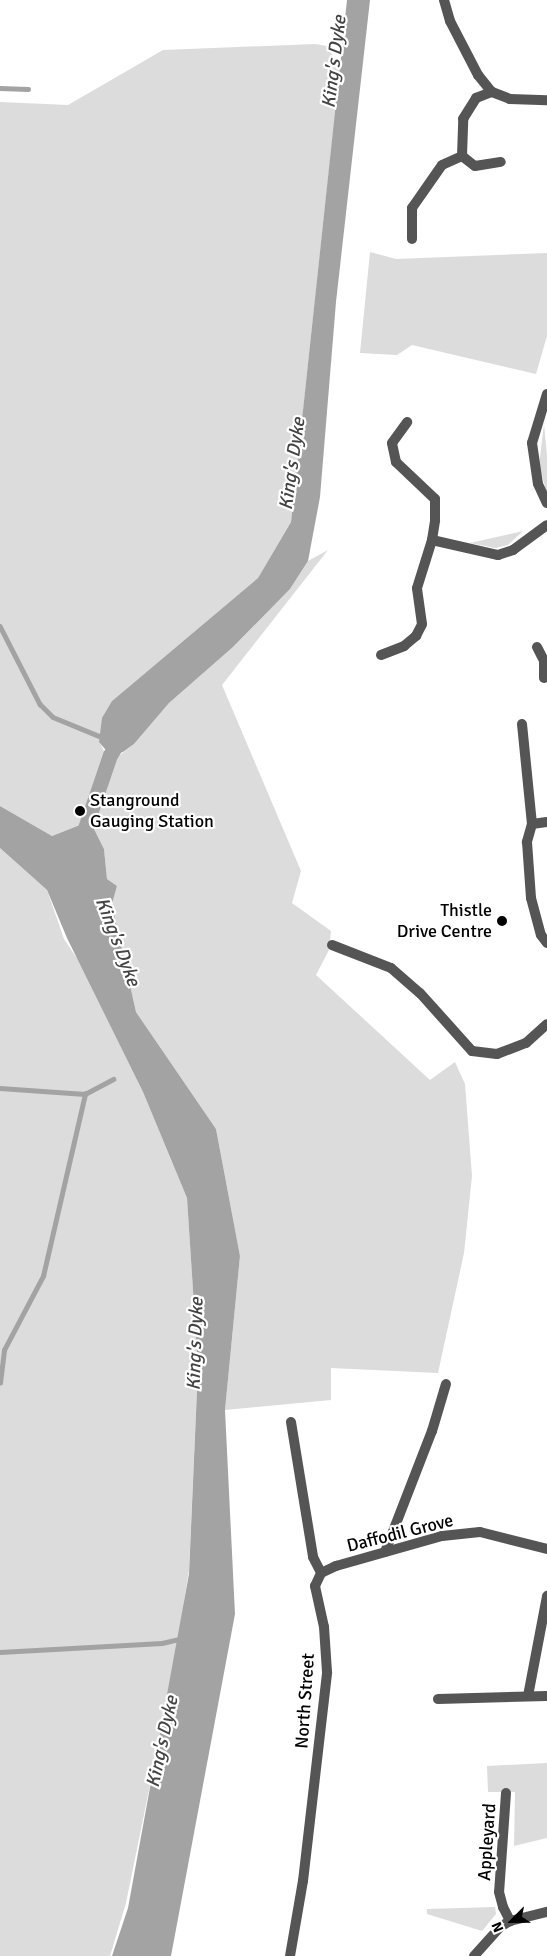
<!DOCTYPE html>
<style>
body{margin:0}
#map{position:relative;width:547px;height:1956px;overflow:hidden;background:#fff;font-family:Signika,sans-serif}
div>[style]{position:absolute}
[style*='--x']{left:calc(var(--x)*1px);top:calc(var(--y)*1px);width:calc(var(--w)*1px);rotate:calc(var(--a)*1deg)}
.green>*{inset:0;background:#dcdcdc}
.water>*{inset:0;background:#a3a3a3}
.stream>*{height:4.5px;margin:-2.25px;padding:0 2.25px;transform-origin:2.25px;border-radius:2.25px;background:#a3a3a3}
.canal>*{height:15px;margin:-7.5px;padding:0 7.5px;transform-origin:7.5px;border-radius:7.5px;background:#a3a3a3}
.street>*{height:10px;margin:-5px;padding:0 5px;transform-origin:5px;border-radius:5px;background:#555}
.dots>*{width:14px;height:14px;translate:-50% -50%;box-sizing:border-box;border:2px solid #fff;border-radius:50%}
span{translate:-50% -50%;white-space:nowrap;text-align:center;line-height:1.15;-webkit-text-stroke:4.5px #fff;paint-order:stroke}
.poi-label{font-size:18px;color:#000}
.left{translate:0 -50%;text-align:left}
.right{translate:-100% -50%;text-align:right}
.street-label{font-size:18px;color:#000}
.water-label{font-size:19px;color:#444;font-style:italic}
.north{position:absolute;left:487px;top:1896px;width:50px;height:50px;-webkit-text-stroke:4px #fff;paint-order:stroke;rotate:247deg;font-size:14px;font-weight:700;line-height:20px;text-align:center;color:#000}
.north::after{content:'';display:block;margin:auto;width:18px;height:22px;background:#000;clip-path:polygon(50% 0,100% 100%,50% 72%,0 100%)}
</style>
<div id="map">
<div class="green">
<div style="clip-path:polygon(315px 44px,327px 46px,340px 68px,291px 522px,258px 578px,112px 701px,99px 741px,105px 753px,120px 755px,134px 744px,169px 703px,233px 647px,290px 589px,308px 561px,328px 550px,222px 685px,301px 871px,292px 903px,331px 931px,329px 950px,316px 975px,430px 1080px,455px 1062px,465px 1084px,472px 1176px,464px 1253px,438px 1373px,331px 1368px,331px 1400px,225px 1410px,240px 1256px,216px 1129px,136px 1012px,112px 904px,117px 886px,107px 879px,104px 849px,90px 821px,52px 836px,0 806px,0 102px,68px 105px,163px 50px)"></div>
<div style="clip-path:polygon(370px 252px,396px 259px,547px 253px,547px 336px,536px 374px,412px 345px,397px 355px,360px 353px)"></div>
<div style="clip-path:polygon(544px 424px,547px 456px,547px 494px,539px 465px)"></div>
<div style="clip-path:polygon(523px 531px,508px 545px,495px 548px,470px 543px)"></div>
<div style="clip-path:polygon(0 848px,47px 890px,64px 939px,80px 963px,143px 1092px,187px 1198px,198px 1366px,189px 1570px,173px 1672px,126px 1903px,110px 1956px,0 1956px)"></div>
<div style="clip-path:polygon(547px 1763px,547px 1838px,514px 1846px,515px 1792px,488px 1792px,487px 1766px)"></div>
<div style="clip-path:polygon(495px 1907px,496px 1914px,482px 1931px,427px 1914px,427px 1909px)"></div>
</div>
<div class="water">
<div style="clip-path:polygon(347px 0,370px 0,336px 302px,320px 497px,308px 561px,290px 589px,233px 647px,169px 703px,134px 744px,123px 752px,110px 755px,99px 742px,102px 718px,112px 701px,258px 578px,291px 522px)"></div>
<div style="clip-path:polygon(0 806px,52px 836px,90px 821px,104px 849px,107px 879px,117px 886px,112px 904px,136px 1012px,216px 1129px,240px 1256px,225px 1410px,235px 1614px,171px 1956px,112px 1956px,128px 1908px,189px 1574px,198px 1367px,187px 1198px,143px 1092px,67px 938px,47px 890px,0 848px)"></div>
</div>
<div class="stream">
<div style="--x:0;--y:88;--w:28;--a:2"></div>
<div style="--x:0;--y:626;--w:88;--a:62.9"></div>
<div style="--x:40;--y:704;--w:18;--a:45"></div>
<div style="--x:53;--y:717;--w:55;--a:22.4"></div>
<div style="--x:0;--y:1088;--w:85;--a:4"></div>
<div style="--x:0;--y:1383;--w:33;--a:-83"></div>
<div style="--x:4;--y:1350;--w:84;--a:-62.2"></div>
<div style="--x:43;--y:1276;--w:187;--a:-77"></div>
<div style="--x:85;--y:1094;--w:32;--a:-28"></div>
<div style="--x:0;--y:1652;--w:162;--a:-3.2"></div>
<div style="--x:162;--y:1643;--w:22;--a:-13"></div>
</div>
<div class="canal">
<div style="--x:81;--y:840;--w:90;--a:-71.2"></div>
<div style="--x:110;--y:755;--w:20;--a:-57"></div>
</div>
<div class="street">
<div style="--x:444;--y:0;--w:22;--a:74"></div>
<div style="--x:450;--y:21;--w:61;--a:62.6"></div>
<div style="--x:478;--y:75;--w:22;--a:51"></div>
<div style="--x:492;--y:92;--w:19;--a:21"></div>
<div style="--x:510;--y:99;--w:37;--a:2"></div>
<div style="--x:462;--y:156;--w:37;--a:-88"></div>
<div style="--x:463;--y:119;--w:25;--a:-58"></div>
<div style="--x:476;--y:98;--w:17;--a:-21"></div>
<div style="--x:412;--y:239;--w:31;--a:-90"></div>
<div style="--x:412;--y:208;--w:52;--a:-55.1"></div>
<div style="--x:442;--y:165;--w:22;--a:-24"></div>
<div style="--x:462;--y:156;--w:16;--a:38"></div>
<div style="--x:475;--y:166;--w:26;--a:-9"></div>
<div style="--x:547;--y:394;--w:51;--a:107"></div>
<div style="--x:532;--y:443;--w:41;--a:81.7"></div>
<div style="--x:538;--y:484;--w:21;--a:65"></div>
<div style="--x:432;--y:540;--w:68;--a:12.8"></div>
<div style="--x:498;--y:555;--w:16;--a:-18"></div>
<div style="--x:513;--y:550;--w:42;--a:-36.3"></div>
<div style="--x:537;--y:647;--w:16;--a:63"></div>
<div style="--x:544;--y:661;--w:17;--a:90"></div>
<div style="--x:381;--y:655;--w:25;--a:-21"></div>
<div style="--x:404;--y:646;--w:16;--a:-40"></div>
<div style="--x:416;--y:636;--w:13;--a:-63"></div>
<div style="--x:422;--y:624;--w:36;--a:-98"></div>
<div style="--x:417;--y:588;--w:50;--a:-72.6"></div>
<div style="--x:432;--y:540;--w:20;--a:-81"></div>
<div style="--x:435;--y:520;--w:21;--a:-90"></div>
<div style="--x:435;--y:499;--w:54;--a:-136.5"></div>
<div style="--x:396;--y:462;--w:19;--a:-102"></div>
<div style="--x:392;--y:443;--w:26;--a:-54"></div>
<div style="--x:522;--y:724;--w:100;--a:84.3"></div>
<div style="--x:532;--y:824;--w:15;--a:-8"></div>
<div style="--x:532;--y:824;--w:19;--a:106"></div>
<div style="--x:527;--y:842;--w:56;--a:85.9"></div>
<div style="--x:531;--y:898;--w:38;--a:75"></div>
<div style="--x:541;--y:935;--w:10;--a:53"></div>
<div style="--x:332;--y:945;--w:63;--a:21.3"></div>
<div style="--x:391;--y:968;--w:38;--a:41"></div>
<div style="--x:420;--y:993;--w:78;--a:48.1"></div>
<div style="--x:472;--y:1051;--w:25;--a:7"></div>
<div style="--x:497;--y:1054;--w:31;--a:-21"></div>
<div style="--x:526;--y:1043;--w:28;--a:-42"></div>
<div style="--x:291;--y:1422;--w:137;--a:80.7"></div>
<div style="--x:313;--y:1557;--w:18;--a:63"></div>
<div style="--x:385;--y:1552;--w:130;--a:-68.8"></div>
<div style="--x:432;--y:1431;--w:49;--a:-73.4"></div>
<div style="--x:321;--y:1573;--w:17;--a:-25"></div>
<div style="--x:336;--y:1566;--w:110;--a:-15.8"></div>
<div style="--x:442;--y:1536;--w:38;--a:-6"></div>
<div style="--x:480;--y:1532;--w:69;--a:14.2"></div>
<div style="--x:528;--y:1696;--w:102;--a:-79.2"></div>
<div style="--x:438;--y:1699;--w:109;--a:-1.6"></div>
<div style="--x:506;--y:1793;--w:99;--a:94"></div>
<div style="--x:499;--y:1892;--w:16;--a:75"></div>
<div style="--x:503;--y:1907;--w:16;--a:63"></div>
<div style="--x:510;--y:1921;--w:38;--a:-14"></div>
<div style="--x:290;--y:1956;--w:76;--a:-80.2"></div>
<div style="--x:303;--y:1881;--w:210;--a:-83.4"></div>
<div style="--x:327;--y:1672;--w:45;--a:-93.8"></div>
<div style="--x:324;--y:1627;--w:42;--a:-102.4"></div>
<div style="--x:315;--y:1586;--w:14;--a:-65"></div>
<div style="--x:474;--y:1956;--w:39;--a:-48"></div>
<div style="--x:500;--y:1927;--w:12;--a:-31"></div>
</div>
<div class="dots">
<div style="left:80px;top:811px;background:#000"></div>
<div style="left:502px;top:921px;background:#000"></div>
</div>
<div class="poi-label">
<span class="left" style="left:90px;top:811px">Stanground<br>Gauging Station</span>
<span class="right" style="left:492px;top:921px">Thistle<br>Drive Centre</span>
</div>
<div class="street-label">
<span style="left:400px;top:1533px;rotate:-14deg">Daffodil Grove</span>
<span style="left:305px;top:1701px;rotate:-86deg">North Street</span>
<span style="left:487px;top:1842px;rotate:-86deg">Appleyard</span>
</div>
<div class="water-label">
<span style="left:335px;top:62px;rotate:-83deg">King's Dyke</span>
<span style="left:293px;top:464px;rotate:-82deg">King's Dyke</span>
<span style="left:117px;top:942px;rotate:69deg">King's Dyke</span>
<span style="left:196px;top:1344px;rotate:-88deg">King's Dyke</span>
<span style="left:163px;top:1742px;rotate:-78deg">King's Dyke</span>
</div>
<div class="north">N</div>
</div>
